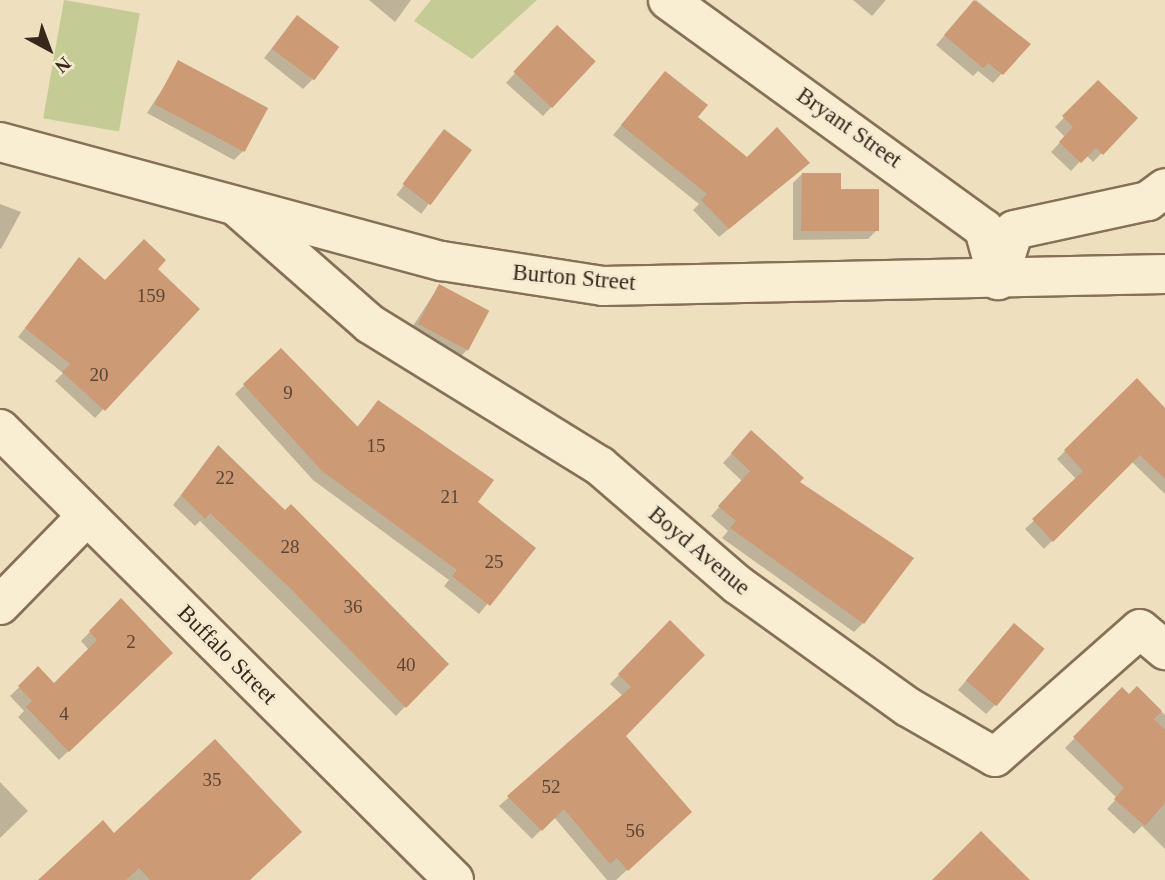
<!DOCTYPE html>
<style>
body{margin:0}
#map{position:relative;width:1165px;height:880px;overflow:hidden;background:#eee0bf;font-family:Georgia,serif}
div>[style]{position:absolute}
[style*='--x']{left:calc(var(--x)*1px);top:calc(var(--y)*1px);width:calc(var(--w)*1px);rotate:calc(var(--a)*1deg)}
.green>*{inset:0;background:#c4cb94;transform-origin:0 0}
.shadow>*{inset:0;background:#0003;transform-origin:0 0}
.building>*{inset:0;background:#cc9a75;transform-origin:0 0}
.roads{filter:drop-shadow(2px 0 #867158) drop-shadow(-2px 0 #867158) drop-shadow(0 2px #867158) drop-shadow(0 -2px #867158)}
.street>*{height:38px;margin:-19px;padding:0 19px;transform-origin:19px;border-radius:19px;background:#f9eed2}
span{translate:-50% -50%;white-space:nowrap;text-align:center;line-height:1.15;-webkit-text-stroke:5px #f5eacf;paint-order:stroke}
.number-label{font-size:19px;color:#5c4532}
.number-label span{-webkit-text-stroke-width:0}
.street-label{font-size:23px;color:#36291c}
.north{position:absolute;left:14px;top:14px;width:70px;height:70px;-webkit-text-stroke:5px #f5eacf;paint-order:stroke;rotate:139deg;font-size:19px;font-weight:700;line-height:28px;text-align:center;color:#36291c}
.north::after{content:'';display:block;margin:auto;width:24px;height:32px;background:#36291c;clip-path:polygon(50% 0,100% 100%,50% 72%,0 100%)}
</style>
<div id="map">
<div class="green">
<div style="left:64px;top:0;width:77px;height:120px;rotate:10deg"></div>
<div style="clip-path:polygon(431px 0,537px 0,472px 59px,414px 21px)"></div>
</div>
<div class="shadow">
<div style="clip-path:polygon(369px 0,411px 0,395px 22px)"></div>
<div style="clip-path:polygon(853px 0,886px 0,872px 16px)"></div>
<div style="clip-path:polygon(976px 0,1029px 44px,993px 83px,978px 71px,973px 76px,936px 45px)"></div>
<div style="clip-path:polygon(297px 17px,312px 80px,303px 89px,264px 58px)"></div>
<div style="clip-path:polygon(548px 37px,594px 61px,543px 116px,506px 83px)"></div>
<div style="clip-path:polygon(179px 63px,243px 151px,234px 160px,147px 113px)"></div>
<div style="clip-path:polygon(665px 73px,696px 117px,747px 159px,799px 171px,719px 237px,693px 210px,699px 204px,613px 135px)"></div>
<div style="clip-path:polygon(1098px 82px,1135px 119px,1093px 162px,1086px 155px,1071px 171px,1051px 152px,1065px 137px,1055px 127px)"></div>
<div style="left:444px;top:132px;width:31px;height:79px;rotate:37deg"></div>
<div style="clip-path:polygon(802px 174px,839px 191px,877px 230px,868px 239px,793px 240px,793px 183px)"></div>
<div style="clip-path:polygon(0 204px,21px 212px,1px 249px,0 248px)"></div>
<div style="clip-path:polygon(79px 259px,105px 282px,155px 269px,198px 309px,95px 418px,55px 381px,63px 373px,18px 337px)"></div>
<div style="clip-path:polygon(439px 286px,467px 350px,458px 359px,409px 332px)"></div>
<div style="clip-path:polygon(281px 350px,356px 428px,378px 402px,476px 502px,534px 548px,479px 614px,444px 586px,449px 580px,313px 480px,235px 394px)"></div>
<div style="clip-path:polygon(1137px 381px,1165px 412px,1165px 494px,1131px 461px,1044px 549px,1025px 529px,1077px 480px,1057px 459px)"></div>
<div style="clip-path:polygon(742px 442px,798px 483px,863px 623px,854px 632px,722px 538px,728px 531px,711px 516px,742px 481px,723px 463px)"></div>
<div style="clip-path:polygon(218px 448px,446px 664px,396px 716px,200px 521px,195px 526px,173px 505px)"></div>
<div style="clip-path:polygon(121px 600px,171px 653px,59px 760px,18px 717px,24px 711px,10px 696px,38px 669px,54px 685px,89px 650px,81px 641px)"></div>
<div style="clip-path:polygon(670px 623px,623px 736px,681px 821px,616px 880px,607px 880px,554px 817px,532px 839px,499px 806px,623px 696px,610px 684px)"></div>
<div style="clip-path:polygon(1006px 634px,995px 705px,986px 714px,958px 690px)"></div>
<div style="clip-path:polygon(1137px 688px,1165px 715px,1165px 849px,1142px 826px,1134px 834px,1107px 809px,1117px 798px,1065px 748px,1122px 690px,1129px 696px)"></div>
<div style="clip-path:polygon(0 782px,28px 811px,0 838px)"></div>
<div style="clip-path:polygon(114px 835px,249px 880px,41px 880px)"></div>
</div>
<div class="building">
<div style="clip-path:polygon(974px 0,1031px 44px,1003px 75px,988px 63px,983px 68px,944px 35px)"></div>
<div style="left:297px;top:15px;width:53px;height:42px;rotate:37deg"></div>
<div style="left:557px;top:25px;width:53px;height:64px;rotate:43deg"></div>
<div style="left:178px;top:60px;width:102px;height:50px;rotate:28deg"></div>
<div style="clip-path:polygon(665px 71px,708px 105px,698px 117px,747px 157px,777px 127px,810px 163px,729px 229px,701px 200px,707px 194px,621px 125px)"></div>
<div style="clip-path:polygon(1098px 80px,1138px 118px,1103px 155px,1096px 148px,1081px 163px,1059px 142px,1073px 127px,1062px 116px)"></div>
<div style="left:444px;top:129px;width:35px;height:69px;rotate:37deg"></div>
<div style="clip-path:polygon(802px 173px,841px 173px,841px 189px,879px 189px,879px 231px,801px 231px)"></div>
<div style="clip-path:polygon(144px 239px,166px 260px,158px 269px,200px 309px,105px 411px,62px 372px,70px 364px,25px 328px,79px 257px,105px 280px)"></div>
<div style="left:439px;top:284px;width:57px;height:45px;rotate:28deg"></div>
<div style="clip-path:polygon(281px 348px,358px 427px,378px 400px,494px 480px,478px 502px,536px 548px,490px 606px,452px 576px,457px 570px,322px 471px,243px 384px)"></div>
<div style="clip-path:polygon(1137px 378px,1165px 408px,1165px 479px,1140px 455px,1053px 542px,1032px 519px,1083px 471px,1064px 450px)"></div>
<div style="clip-path:polygon(751px 430px,804px 478px,800px 482px,914px 558px,864px 624px,730px 528px,736px 521px,718px 506px,750px 471px,731px 453px)"></div>
<div style="clip-path:polygon(218px 445px,285px 510px,291px 504px,449px 664px,406px 708px,290px 588px,210px 513px,205px 519px,181px 495px)"></div>
<div style="clip-path:polygon(121px 598px,173px 653px,69px 752px,26px 707px,32px 701px,18px 686px,38px 666px,54px 683px,97px 640px,89px 631px)"></div>
<div style="clip-path:polygon(670px 620px,705px 655px,626px 736px,692px 812px,628px 871px,617px 858px,610px 864px,564px 809px,542px 831px,507px 796px,631px 687px,618px 674px)"></div>
<div style="left:1014px;top:623px;width:40px;height:75px;rotate:40deg"></div>
<div style="clip-path:polygon(1137px 686px,1162px 711px,1154px 719px,1165px 730px,1165px 803px,1145px 826px,1114px 799px,1124px 788px,1073px 737px,1122px 687px,1129px 694px)"></div>
<div style="clip-path:polygon(215px 739px,302px 832px,250px 880px,150px 880px,139px 868px,126px 880px,38px 880px,103px 820px,114px 833px)"></div>
<div style="clip-path:polygon(981px 831px,1030px 880px,932px 880px)"></div>
</div>
<div class="roads">
<div class="street">
<div style="--x:668;--y:0;--w:390;--a:35.9"></div>
<div style="--x:984;--y:229;--w:53;--a:74.6"></div>
<div style="--x:0;--y:142;--w:458;--a:15.1"></div>
<div style="--x:442;--y:261;--w:163;--a:8.8"></div>
<div style="--x:603;--y:286;--w:562;--a:-1.22"></div>
<div style="--x:239;--y:209;--w:174;--a:41.3"></div>
<div style="--x:370;--y:324;--w:270;--a:31.7"></div>
<div style="--x:600;--y:466;--w:182;--a:40.8"></div>
<div style="--x:738;--y:585;--w:209;--a:35.7"></div>
<div style="--x:908;--y:707;--w:100;--a:29.9"></div>
<div style="--x:995;--y:757;--w:193;--a:-41.4"></div>
<div style="--x:1140;--y:629;--w:33;--a:40"></div>
<div style="--x:998;--y:280;--w:52;--a:-72.3"></div>
<div style="--x:1014;--y:230;--w:137;--a:-12.2"></div>
<div style="--x:1148;--y:201;--w:21;--a:-37"></div>
<div style="--x:0;--y:429;--w:640;--a:44.81"></div>
<div style="--x:0;--y:605;--w:124;--a:-45.7"></div>
</div>
</div>
<div class="number-label">
<span style="left:151px;top:296px">159</span>
<span style="left:99px;top:375px">20</span>
<span style="left:288px;top:393px">9</span>
<span style="left:376px;top:446px">15</span>
<span style="left:225px;top:478px">22</span>
<span style="left:450px;top:497px">21</span>
<span style="left:290px;top:547px">28</span>
<span style="left:494px;top:562px">25</span>
<span style="left:353px;top:607px">36</span>
<span style="left:131px;top:642px">2</span>
<span style="left:406px;top:665px">40</span>
<span style="left:64px;top:714px">4</span>
<span style="left:212px;top:780px">35</span>
<span style="left:551px;top:787px">52</span>
<span style="left:635px;top:831px">56</span>
</div>
<div class="street-label">
<span style="left:849px;top:128px;rotate:35deg">Bryant Street</span>
<span style="left:574px;top:278px;rotate:5deg">Burton Street</span>
<span style="left:699px;top:551px;rotate:40deg">Boyd Avenue</span>
<span style="left:227px;top:655px;rotate:45deg">Buffalo Street</span>
</div>
<div class="north">N</div>
</div>
